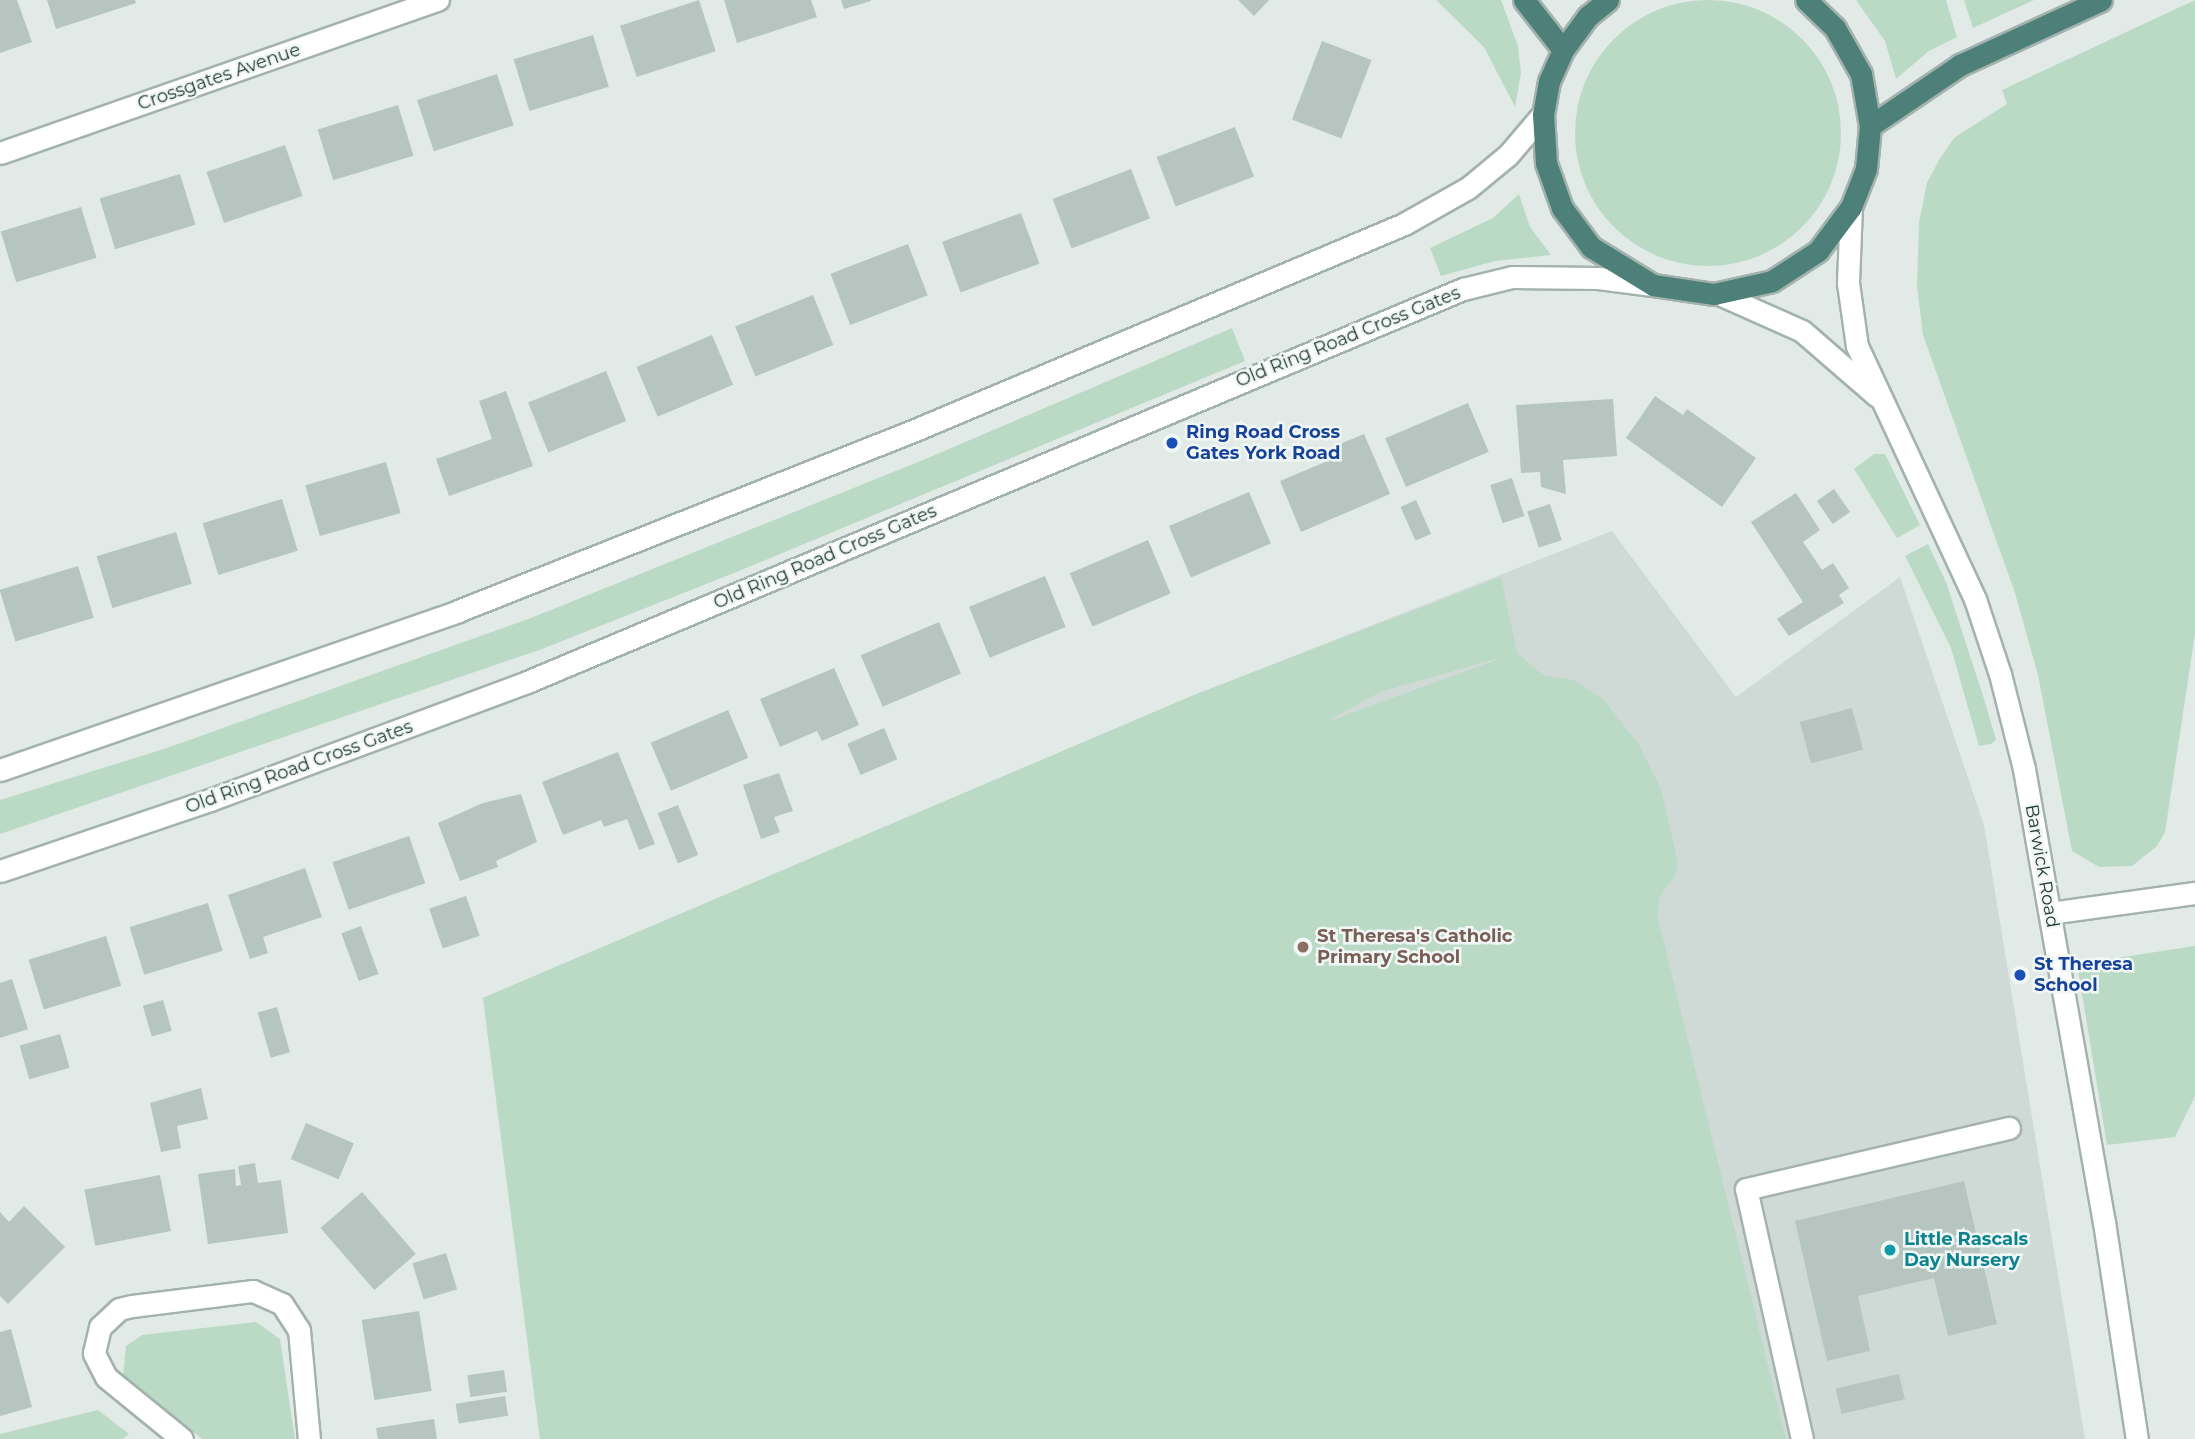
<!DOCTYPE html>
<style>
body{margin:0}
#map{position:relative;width:2195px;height:1439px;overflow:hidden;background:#e1eae7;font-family:Montserrat,sans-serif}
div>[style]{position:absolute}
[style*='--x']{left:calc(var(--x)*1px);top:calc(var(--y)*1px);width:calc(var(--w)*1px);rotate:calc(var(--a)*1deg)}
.built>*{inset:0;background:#cfdad6}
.green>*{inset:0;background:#bbdac6}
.round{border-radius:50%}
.building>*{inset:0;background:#b6c5c0;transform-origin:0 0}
.roads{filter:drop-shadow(2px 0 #a4b2ae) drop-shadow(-2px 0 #a4b2ae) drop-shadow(0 2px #a4b2ae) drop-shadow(0 -2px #a4b2ae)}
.pedestrian>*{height:21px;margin:-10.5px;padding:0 10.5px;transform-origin:10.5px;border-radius:10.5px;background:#fff}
.minor>*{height:21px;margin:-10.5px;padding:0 10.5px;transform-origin:10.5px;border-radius:10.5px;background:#fff}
.tertiary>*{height:21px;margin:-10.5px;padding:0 10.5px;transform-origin:10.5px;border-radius:10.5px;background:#fff}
.secondary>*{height:21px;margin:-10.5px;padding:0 10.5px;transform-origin:10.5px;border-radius:10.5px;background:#fff}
.trunk>*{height:21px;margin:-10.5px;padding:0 10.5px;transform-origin:10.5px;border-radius:10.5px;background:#4c8078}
.dots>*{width:19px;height:19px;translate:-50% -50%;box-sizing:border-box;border:4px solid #f1f7f5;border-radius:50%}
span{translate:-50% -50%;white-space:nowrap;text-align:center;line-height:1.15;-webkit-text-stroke:5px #f1f7f5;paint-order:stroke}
.street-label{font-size:18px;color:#223a35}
.transit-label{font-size:18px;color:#164399;font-weight:700}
.left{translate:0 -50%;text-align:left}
.education-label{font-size:18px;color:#785e54;font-weight:700}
.culture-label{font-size:18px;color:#0d838f;font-weight:700}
</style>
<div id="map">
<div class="built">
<div style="clip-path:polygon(1612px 531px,1736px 697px,1900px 577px,1984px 825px,2085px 1439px,540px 1439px,483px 998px,1194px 695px)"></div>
</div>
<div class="green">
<div style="clip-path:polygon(1436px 0,1501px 0,1518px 46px,1521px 73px,1515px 107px,1484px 47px)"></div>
<div style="clip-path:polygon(1856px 0,1946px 0,1957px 37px,1929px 51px,1896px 79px,1885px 41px)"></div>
<div style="clip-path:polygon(1964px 0,2034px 0,1973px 28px)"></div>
<div style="clip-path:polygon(2195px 0,2195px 634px,2165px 832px,2157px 846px,2132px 866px,2099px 867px,2072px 851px,2038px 675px,2015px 593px,1923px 335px,1917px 286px,1919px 222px,1927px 183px,1939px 160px,1954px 138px,2007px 104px,2002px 90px)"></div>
<div class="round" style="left:1575px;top:0;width:266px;height:266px"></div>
<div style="clip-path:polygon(1519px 194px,1530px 227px,1551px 255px,1495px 261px,1441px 276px,1430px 248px,1493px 218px)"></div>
<div style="clip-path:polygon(1232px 328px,1245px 361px,734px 573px,542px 649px,0 834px,0 800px,164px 749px,531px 618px,923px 460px)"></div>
<div style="clip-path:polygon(1874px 454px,1885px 454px,1920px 525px,1897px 538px,1854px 469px)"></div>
<div style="clip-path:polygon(1928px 544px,1946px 582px,1985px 702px,1996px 740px,1991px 744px,1979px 746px,1951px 648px,1905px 556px)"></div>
<div style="clip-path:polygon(evenodd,1501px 577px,1517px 653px,1545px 676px,1575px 680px,1605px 701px,1639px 745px,1661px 789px,1678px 863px,1675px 876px,1660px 896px,1657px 914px,1786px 1439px,540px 1439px,483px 998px,1194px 695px,1501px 577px,1499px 658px,1499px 659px,1324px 723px,1380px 692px,1499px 658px)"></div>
<div style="clip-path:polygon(2195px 946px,2195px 1096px,2175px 1137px,2107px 1145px,2077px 964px)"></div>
<div style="clip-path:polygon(256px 1322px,280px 1339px,295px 1439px,202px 1439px,123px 1375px,126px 1346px,142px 1335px)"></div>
<div style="clip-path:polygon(98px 1410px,129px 1434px,122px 1439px,0 1439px,0 1434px)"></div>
</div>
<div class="building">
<div style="clip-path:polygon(0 0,17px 0,32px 42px,0 53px)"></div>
<div style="clip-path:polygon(47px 0,135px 0,136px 3px,56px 29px)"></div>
<div style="left:699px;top:0;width:54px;height:83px;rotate:72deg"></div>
<div style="clip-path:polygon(724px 0,811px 0,817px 17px,737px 43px)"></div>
<div style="clip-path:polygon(841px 0,871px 0,871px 1px,844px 9px)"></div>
<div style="clip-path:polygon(1238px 0,1269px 0,1254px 16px)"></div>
<div style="left:593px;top:35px;width:54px;height:83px;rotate:73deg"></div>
<div style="left:1322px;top:41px;width:53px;height:84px;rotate:21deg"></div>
<div style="left:497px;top:74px;width:54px;height:84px;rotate:72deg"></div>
<div style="left:398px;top:105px;width:53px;height:84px;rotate:73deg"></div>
<div style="left:1235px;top:127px;width:53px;height:84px;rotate:69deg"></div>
<div style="left:285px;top:145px;width:54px;height:83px;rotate:71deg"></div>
<div style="left:1131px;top:169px;width:53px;height:84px;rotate:69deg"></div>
<div style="left:180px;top:174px;width:53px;height:84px;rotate:73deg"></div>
<div style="left:81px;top:207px;width:53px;height:84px;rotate:73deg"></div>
<div style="left:1021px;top:213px;width:54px;height:84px;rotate:70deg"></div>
<div style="left:908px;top:244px;width:55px;height:83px;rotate:69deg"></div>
<div style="left:813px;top:295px;width:54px;height:84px;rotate:68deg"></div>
<div style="left:712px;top:335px;width:54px;height:82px;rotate:67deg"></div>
<div style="left:606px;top:371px;width:54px;height:84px;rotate:68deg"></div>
<div style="clip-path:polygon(506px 391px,533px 466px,449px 496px,436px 459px,492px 439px,479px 401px)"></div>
<div style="clip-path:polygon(1655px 396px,1683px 415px,1687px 409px,1756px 458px,1722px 507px,1626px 438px)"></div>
<div style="clip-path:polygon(1613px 399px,1617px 456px,1563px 460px,1566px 494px,1541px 487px,1540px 472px,1521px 473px,1516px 405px)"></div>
<div style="left:1468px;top:403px;width:53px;height:90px;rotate:67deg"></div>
<div style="clip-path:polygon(1364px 434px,1390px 494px,1301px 532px,1280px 481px,1337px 457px,1333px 447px)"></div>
<div style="left:386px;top:462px;width:53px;height:84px;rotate:74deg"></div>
<div style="left:1512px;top:478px;width:40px;height:23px;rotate:72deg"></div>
<div style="left:1834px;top:489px;width:28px;height:21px;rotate:55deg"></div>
<div style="left:1249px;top:492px;width:56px;height:87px;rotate:67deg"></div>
<div style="clip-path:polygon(1796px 493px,1820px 530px,1803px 542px,1822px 570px,1833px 563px,1849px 588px,1839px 595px,1844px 603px,1789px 636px,1777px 619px,1803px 602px,1751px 522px)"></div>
<div style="left:282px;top:499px;width:54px;height:83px;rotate:73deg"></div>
<div style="left:1416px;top:500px;width:37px;height:17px;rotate:66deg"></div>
<div style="left:1550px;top:504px;width:38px;height:24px;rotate:72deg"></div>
<div style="left:176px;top:532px;width:54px;height:83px;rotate:73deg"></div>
<div style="left:1148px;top:540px;width:58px;height:85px;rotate:67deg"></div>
<div style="left:78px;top:566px;width:54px;height:82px;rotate:73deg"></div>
<div style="left:1045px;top:576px;width:55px;height:82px;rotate:68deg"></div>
<div style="left:939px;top:622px;width:56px;height:85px;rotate:67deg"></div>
<div style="clip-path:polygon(834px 668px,859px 725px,822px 741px,817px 731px,780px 747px,760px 699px)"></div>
<div style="left:1852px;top:708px;width:43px;height:54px;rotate:75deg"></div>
<div style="left:728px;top:710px;width:52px;height:84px;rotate:67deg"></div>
<div style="left:884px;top:728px;width:34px;height:40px;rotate:67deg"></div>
<div style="clip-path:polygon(618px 752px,655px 844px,639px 850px,627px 819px,604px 827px,601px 820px,563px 835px,542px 782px)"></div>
<div style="clip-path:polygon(779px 773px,793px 811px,774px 817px,780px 832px,761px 839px,743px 785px)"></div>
<div style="clip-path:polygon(521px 794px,537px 842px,496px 861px,498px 867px,460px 881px,438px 823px,483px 803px)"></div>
<div style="left:678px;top:805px;width:54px;height:22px;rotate:68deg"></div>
<div style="left:409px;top:836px;width:50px;height:81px;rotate:71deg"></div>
<div style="clip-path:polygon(305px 868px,322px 917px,263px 937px,268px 953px,250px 959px,228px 895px)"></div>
<div style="left:466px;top:896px;width:42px;height:39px;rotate:71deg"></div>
<div style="left:208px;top:903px;width:50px;height:82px;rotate:73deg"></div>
<div style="left:361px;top:926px;width:51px;height:21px;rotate:70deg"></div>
<div style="left:106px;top:936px;width:52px;height:81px;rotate:73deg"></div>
<div style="clip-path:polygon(12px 979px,28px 1029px,0 1038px,0 983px)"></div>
<div style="left:163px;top:1000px;width:32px;height:21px;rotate:74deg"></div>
<div style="left:277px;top:1007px;width:47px;height:20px;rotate:74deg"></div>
<div style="left:60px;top:1034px;width:35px;height:42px;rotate:74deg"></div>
<div style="clip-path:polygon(201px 1088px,208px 1119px,177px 1126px,181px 1148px,161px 1152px,150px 1103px)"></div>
<div style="left:306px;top:1123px;width:52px;height:39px;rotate:23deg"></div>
<div style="clip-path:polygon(255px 1163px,258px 1183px,281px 1180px,288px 1233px,208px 1244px,198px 1174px,235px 1169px,236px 1186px,241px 1185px,238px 1166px)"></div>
<div style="left:160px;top:1175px;width:57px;height:77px;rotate:79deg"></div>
<div style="clip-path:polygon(1964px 1181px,1997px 1324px,1948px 1336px,1934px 1278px,1858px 1296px,1870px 1351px,1827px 1361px,1795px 1221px)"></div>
<div style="left:362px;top:1192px;width:82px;height:55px;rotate:49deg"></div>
<div style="clip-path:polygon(24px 1206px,65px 1247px,8px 1304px,0 1296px,0 1212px,9px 1222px)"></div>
<div style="left:446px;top:1253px;width:38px;height:35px;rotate:73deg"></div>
<div style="left:419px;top:1311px;width:81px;height:58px;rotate:81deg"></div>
<div style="clip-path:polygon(11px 1329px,32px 1407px,0 1416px,0 1332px)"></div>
<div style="left:504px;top:1370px;width:22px;height:37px;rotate:82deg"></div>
<div style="left:1899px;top:1374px;width:26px;height:65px;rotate:77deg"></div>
<div style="left:505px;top:1396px;width:20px;height:50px;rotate:81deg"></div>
<div style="clip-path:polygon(434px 1419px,437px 1439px,378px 1439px,376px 1428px)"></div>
</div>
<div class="roads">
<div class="pedestrian">
<div style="--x:1802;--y:1439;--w:256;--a:-102.6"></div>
<div style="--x:1746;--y:1189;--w:270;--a:-13.1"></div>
</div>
<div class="minor">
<div style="--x:0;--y:153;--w:464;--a:-19.3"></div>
<div style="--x:2050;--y:913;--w:146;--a:-7.9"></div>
<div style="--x:182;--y:1439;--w:98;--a:-140.8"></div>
<div style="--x:106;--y:1377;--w:27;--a:-117"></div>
<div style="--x:94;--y:1353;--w:27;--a:-77"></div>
<div style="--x:100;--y:1327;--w:26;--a:-43"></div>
<div style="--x:119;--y:1309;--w:13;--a:-13"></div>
<div style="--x:132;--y:1306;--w:122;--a:-7.1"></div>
<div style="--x:253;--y:1291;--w:32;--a:24"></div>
<div style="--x:282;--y:1304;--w:31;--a:57"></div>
<div style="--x:299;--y:1330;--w:109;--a:84.8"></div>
</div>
<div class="tertiary">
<div style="--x:1851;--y:207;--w:76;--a:92.3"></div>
<div style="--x:1848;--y:283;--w:64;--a:81.9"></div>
<div style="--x:1857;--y:346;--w:279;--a:65"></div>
<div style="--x:1975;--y:599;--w:79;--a:71.6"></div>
<div style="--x:2000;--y:674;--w:98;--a:75.8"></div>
<div style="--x:2024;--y:769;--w:460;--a:80"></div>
<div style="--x:2104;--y:1222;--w:219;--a:81.4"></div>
<div style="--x:1719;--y:294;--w:91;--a:24"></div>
<div style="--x:1802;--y:331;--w:99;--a:40.9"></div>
</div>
<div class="secondary">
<div style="--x:0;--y:770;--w:485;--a:-19.1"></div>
<div style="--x:458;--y:611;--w:492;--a:-21.6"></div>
<div style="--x:915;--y:430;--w:531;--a:-22.84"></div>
<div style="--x:1404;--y:224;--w:73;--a:-29.4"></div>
<div style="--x:1468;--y:188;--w:52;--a:-39.5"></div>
<div style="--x:1508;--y:155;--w:54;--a:-49.5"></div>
<div style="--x:0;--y:871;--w:222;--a:-18.7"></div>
<div style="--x:210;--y:800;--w:338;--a:-20.4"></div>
<div style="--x:527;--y:682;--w:1015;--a:-22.78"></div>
<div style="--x:1463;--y:289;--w:50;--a:-13.8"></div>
<div style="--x:1512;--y:277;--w:86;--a:0.7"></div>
<div style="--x:1598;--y:278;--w:55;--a:7.3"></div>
</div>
<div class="trunk">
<div style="--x:1524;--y:0;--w:63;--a:52"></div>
<div style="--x:1608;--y:0;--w:26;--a:141"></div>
<div style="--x:1588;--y:16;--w:42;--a:126.3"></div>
<div style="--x:1563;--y:50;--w:34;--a:114"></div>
<div style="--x:1549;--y:81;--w:34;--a:100"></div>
<div style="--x:1543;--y:114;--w:49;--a:86.5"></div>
<div style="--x:1546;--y:163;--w:48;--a:70.4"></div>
<div style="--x:1562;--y:208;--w:49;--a:53.4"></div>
<div style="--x:1591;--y:247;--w:73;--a:31.5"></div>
<div style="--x:1653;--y:285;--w:62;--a:8.4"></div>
<div style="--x:1714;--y:294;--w:59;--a:-12.6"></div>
<div style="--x:1772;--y:281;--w:55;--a:-33.1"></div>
<div style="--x:1818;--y:251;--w:55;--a:-53.1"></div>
<div style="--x:1851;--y:207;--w:41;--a:-68.5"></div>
<div style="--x:1866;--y:169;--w:43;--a:-84.7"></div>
<div style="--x:1870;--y:126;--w:53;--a:-99.8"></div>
<div style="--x:1861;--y:74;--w:53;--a:-119.5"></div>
<div style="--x:1835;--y:28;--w:40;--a:-136"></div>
<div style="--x:1870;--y:126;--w:109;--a:-34.1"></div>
<div style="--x:1960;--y:65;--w:155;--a:-24.7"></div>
</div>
</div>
<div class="dots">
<div style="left:1172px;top:443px;background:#1a4fb4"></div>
<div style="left:1303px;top:947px;background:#8d6e63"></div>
<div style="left:2020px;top:975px;background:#1a4fb4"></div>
<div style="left:1890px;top:1250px;background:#0f9aa8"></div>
</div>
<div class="street-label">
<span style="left:219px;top:77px;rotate:-19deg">Crossgates Avenue</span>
<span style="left:1348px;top:337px;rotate:-22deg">Old Ring Road Cross Gates</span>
<span style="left:825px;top:557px;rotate:-23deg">Old Ring Road Cross Gates</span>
<span style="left:299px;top:767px;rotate:-20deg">Old Ring Road Cross Gates</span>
<span style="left:2042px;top:866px;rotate:80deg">Barwick Road</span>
</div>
<div class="transit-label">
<span class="left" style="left:1186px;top:443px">Ring Road Cross<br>Gates York Road</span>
<span class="left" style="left:2034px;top:975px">St Theresa<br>School</span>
</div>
<div class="education-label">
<span class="left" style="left:1317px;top:947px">St Theresa's Catholic<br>Primary School</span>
</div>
<div class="culture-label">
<span class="left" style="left:1904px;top:1250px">Little Rascals<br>Day Nursery</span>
</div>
</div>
